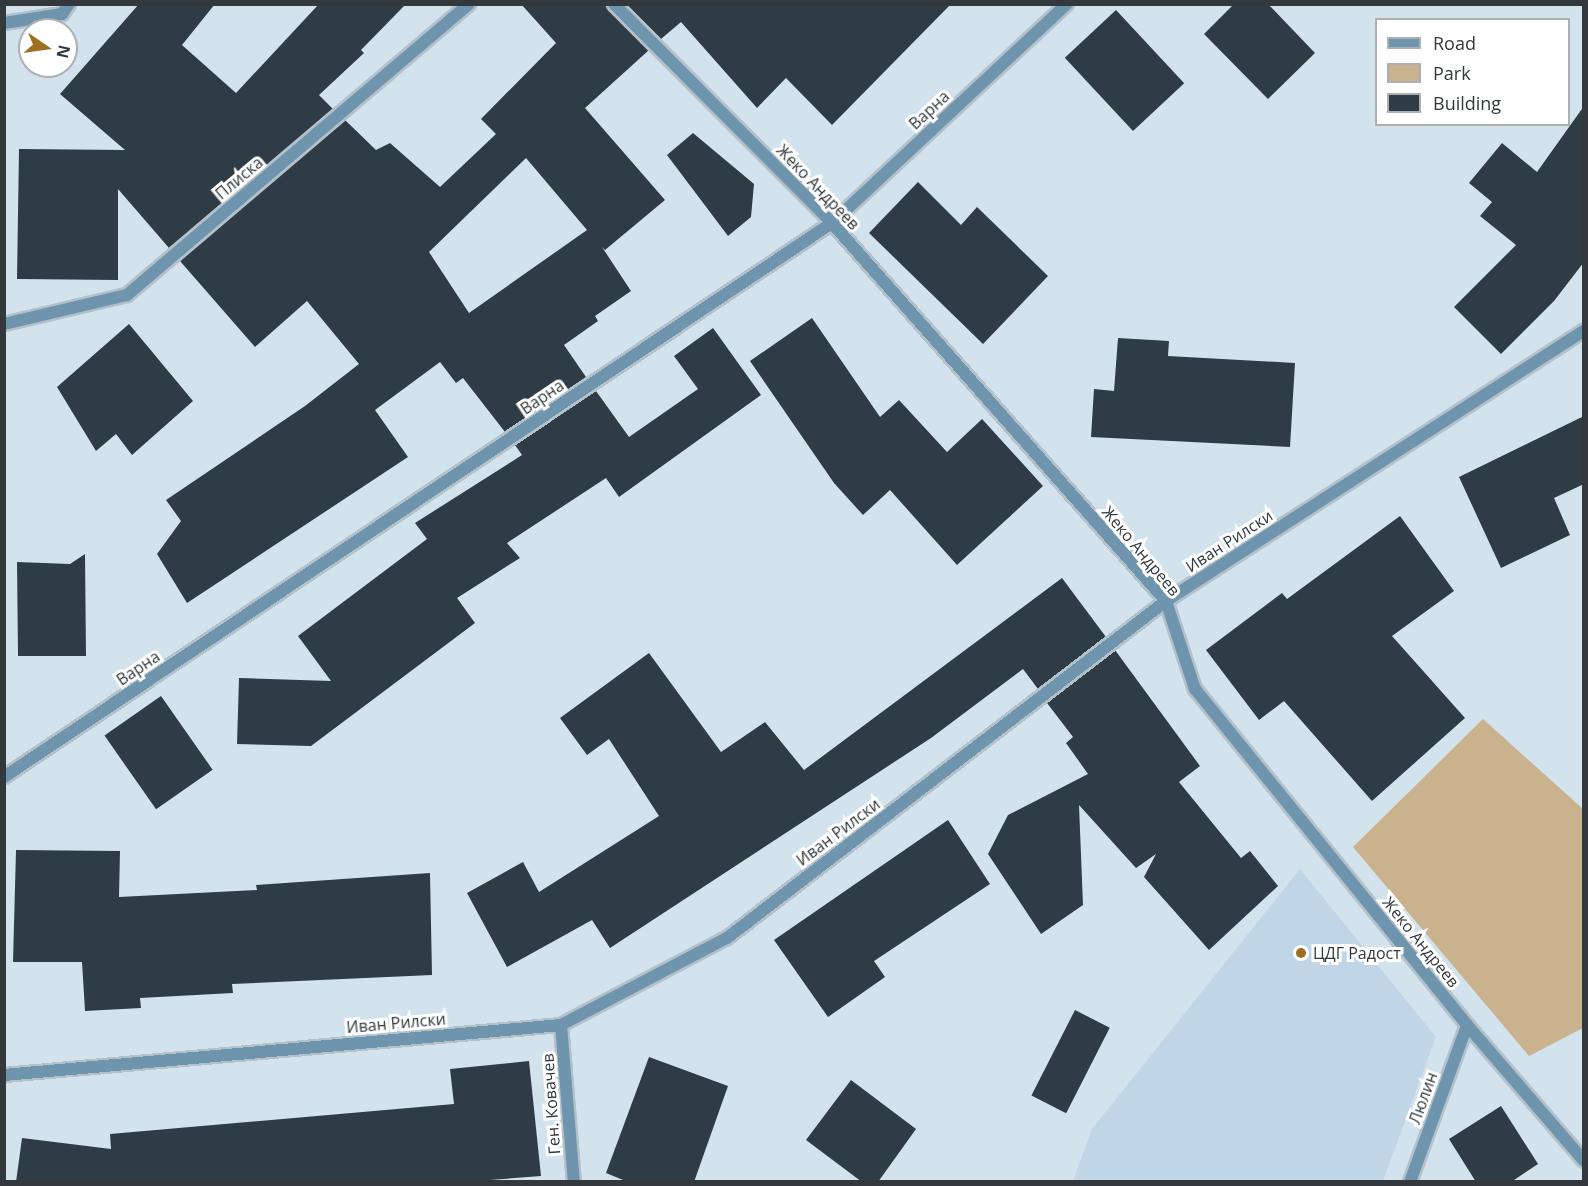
<!DOCTYPE html>
<meta charset="utf-8">
<style>
body{margin:0}
#map{position:relative;width:1588px;height:1186px;overflow:hidden;background:#d3e3ee;font-family:"Open Sans",sans-serif}
div>[style]{position:absolute}
[style*='--x']{left:calc(var(--x)*1px);top:calc(var(--y)*1px);width:calc(var(--w)*1px);rotate:calc(var(--a)*1deg)}
.built>*{inset:0;background:#c0d6e6}
.green>*{inset:0;background:#cbb28f}
.building>*{inset:0;background:#2f3c45;transform-origin:0 0}
.roads{filter:drop-shadow(2px 0 #b3c1ca) drop-shadow(-2px 0 #b3c1ca) drop-shadow(0 2px #b3c1ca) drop-shadow(0 -2px #b3c1ca)}
.street>*{height:12px;margin:-6px;padding:0 6px;transform-origin:6px;border-radius:6px;background:#6e94ae}
.dots>*{width:16px;height:16px;translate:-50% -50%;box-sizing:border-box;border:3px solid #fff;border-radius:50%}
span{translate:-50% -50%;white-space:nowrap;text-align:center;line-height:1.15;-webkit-text-stroke:6px #fff;paint-order:stroke}
.street-label{font-size:16px;color:#32383c}
.poi-label{font-size:16px;color:#32383c}
.left{translate:0 -50%;text-align:left}
.frame{position:absolute;inset:0;border:6px solid #32383c;pointer-events:none}
.legend{position:absolute;left:1375px;top:18px;width:195px;height:108px;box-sizing:border-box;background:#fff;border:2px solid #adafb1;margin:0;padding:8px 10px;list-style:none;font-size:18px;color:#32383c}
.legend li{display:flex;align-items:center;gap:12px;height:30px}
.legend b{width:30px;border:2px solid #adafb1}
.north{position:absolute;left:18px;top:18px;width:60px;height:60px;box-sizing:border-box;background:#fff;border:2px solid #adafb1;border-radius:50%;rotate:103deg;font-size:16px;font-weight:700;line-height:24px;text-align:center;color:#32383c}
.north::after{content:'';display:block;margin:auto;width:21px;height:27px;background:#9d7021;clip-path:polygon(50% 0,100% 100%,50% 72%,0 100%)}
</style>
<div id="map">
<div class="built">
<div style="clip-path:polygon(1300px 869px,1436px 1037px,1383px 1181px,1073px 1181px,1092px 1129px)"></div>
</div>
<div class="green">
<div style="clip-path:polygon(1483px 719px,1583px 809px,1583px 1028px,1529px 1056px,1353px 847px)"></div>
</div>
<div class="building">
<div style="clip-path:polygon(139px 4px,215px 4px,182px 45px,236px 93px,319px 4px,406px 4px,361px 50px,364px 53px,319px 95px,333px 109px,169px 248px,118px 189px,118px 280px,17px 279px,19px 149px,125px 150px,60px 94px)"></div>
<div style="clip-path:polygon(evenodd,521px 4px,606px 4px,649px 50px,585px 108px,665px 200px,605px 250px,602px 247px,631px 291px,595px 316px,598px 321px,564px 345px,586px 377px,505px 432px,463px 378px,456px 383px,440px 362px,375px 410px,408px 457px,187px 603px,157px 554px,181px 521px,166px 500px,305px 406px,359px 364px,307px 301px,255px 347px,180px 261px,345px 120px,376px 150px,390px 143px,440px 187px,496px 134px,481px 119px,556px 43px,521px 4px,526px 158px,587px 230px,469px 313px,429px 252px,526px 158px)"></div>
<div style="clip-path:polygon(626px 4px,951px 4px,832px 125px,786px 78px,757px 108px,681px 22px,661px 39px)"></div>
<div style="clip-path:polygon(1234px 4px,1268px 4px,1315px 53px,1268px 99px,1204px 34px)"></div>
<div style="left:1116px;top:10px;width:100px;height:70px;rotate:47deg"></div>
<div style="clip-path:polygon(1584px 106px,1584px 262px,1554px 301px,1501px 354px,1454px 307px,1516px 245px,1480px 216px,1492px 202px,1469px 183px,1502px 143px,1537px 172px)"></div>
<div style="clip-path:polygon(693px 133px,754px 184px,751px 217px,728px 236px,667px 155px)"></div>
<div style="clip-path:polygon(918px 182px,961px 225px,977px 207px,1048px 276px,983px 344px,869px 233px)"></div>
<div style="clip-path:polygon(812px 318px,880px 417px,899px 400px,947px 452px,982px 419px,1043px 486px,957px 565px,890px 490px,863px 515px,834px 483px,750px 361px)"></div>
<div style="clip-path:polygon(129px 324px,193px 401px,132px 455px,116px 434px,96px 451px,57px 387px)"></div>
<div style="clip-path:polygon(713px 328px,761px 395px,619px 497px,606px 478px,507px 543px,520px 558px,457px 598px,475px 623px,311px 746px,237px 744px,239px 678px,331px 681px,298px 636px,427px 539px,415px 523px,522px 455px,515px 445px,596px 391px,629px 437px,698px 389px,674px 356px)"></div>
<div style="clip-path:polygon(1118px 338px,1169px 341px,1168px 356px,1295px 363px,1290px 447px,1091px 437px,1094px 389px,1114px 391px)"></div>
<div style="clip-path:polygon(1584px 416px,1584px 484px,1554px 498px,1570px 535px,1501px 568px,1459px 477px)"></div>
<div style="clip-path:polygon(1400px 516px,1454px 591px,1392px 636px,1465px 718px,1372px 801px,1284px 701px,1259px 720px,1206px 650px,1282px 593px,1287px 599px)"></div>
<div style="clip-path:polygon(85px 554px,86px 656px,18px 656px,17px 562px,70px 564px)"></div>
<div style="clip-path:polygon(1062px 578px,1106px 637px,1038px 689px,1023px 669px,931px 738px,610px 948px,592px 920px,507px 967px,467px 893px,523px 862px,539px 892px,659px 816px,609px 739px,587px 755px,560px 718px,649px 653px,721px 752px,765px 722px,804px 770px)"></div>
<div style="clip-path:polygon(1115px 650px,1200px 766px,1179px 782px,1241px 858px,1250px 851px,1278px 886px,1209px 950px,1144px 877px,1156px 854px,1136px 868px,1079px 805px,1083px 905px,1041px 934px,988px 854px,1008px 815px,1088px 774px,1066px 743px,1073px 737px,1047px 703px)"></div>
<div style="left:161px;top:696px;width:90px;height:69px;rotate:55deg"></div>
<div style="clip-path:polygon(948px 820px,990px 884px,874px 961px,885px 977px,828px 1017px,774px 940px)"></div>
<div style="clip-path:polygon(16px 850px,120px 851px,119px 897px,257px 890px,256px 885px,430px 873px,432px 975px,232px 984px,233px 993px,140px 998px,141px 1008px,85px 1011px,82px 962px,13px 962px)"></div>
<div style="left:1075px;top:1010px;width:39px;height:96px;rotate:27deg"></div>
<div style="clip-path:polygon(649px 1057px,728px 1086px,694px 1182px,628px 1182px,606px 1173px)"></div>
<div style="clip-path:polygon(529px 1061px,541px 1176px,463px 1182px,16px 1182px,22px 1138px,111px 1149px,110px 1134px,454px 1104px,450px 1069px)"></div>
<div style="clip-path:polygon(851px 1080px,916px 1129px,878px 1182px,862px 1182px,806px 1140px)"></div>
<div style="clip-path:polygon(1501px 1106px,1538px 1164px,1511px 1182px,1476px 1182px,1449px 1139px)"></div>
</div>
<div class="roads">
<div class="street">
<div style="--x:614;--y:4;--w:309;--a:45.1"></div>
<div style="--x:832;--y:223;--w:504;--a:48.54"></div>
<div style="--x:1166;--y:601;--w:93;--a:71.8"></div>
<div style="--x:1195;--y:689;--w:432;--a:51"></div>
<div style="--x:1467;--y:1025;--w:179;--a:49.3"></div>
<div style="--x:4;--y:23;--w:59;--a:-8.8"></div>
<div style="--x:62;--y:14;--w:12;--a:-55"></div>
<div style="--x:4;--y:324;--w:126;--a:-13.3"></div>
<div style="--x:127;--y:295;--w:449;--a:-40.4"></div>
<div style="--x:4;--y:777;--w:996;--a:-33.79"></div>
<div style="--x:832;--y:223;--w:321;--a:-43"></div>
<div style="--x:561;--y:1025;--w:158;--a:85.3"></div>
<div style="--x:4;--y:1075;--w:559;--a:-5.13"></div>
<div style="--x:561;--y:1025;--w:187;--a:-27.7"></div>
<div style="--x:727;--y:938;--w:553;--a:-37.51"></div>
<div style="--x:1166;--y:601;--w:498;--a:-32.9"></div>
<div style="--x:1410;--y:1182;--w:167;--a:-70"></div>
</div>
</div>
<div class="dots">
<div style="left:1301px;top:953px;background:#9d7021"></div>
</div>
<div class="street-label">
<span style="left:929px;top:110px;rotate:-43deg">Варна</span>
<span style="left:239px;top:178px;rotate:-40deg">Плиска</span>
<span style="left:818px;top:187px;rotate:46deg">Жеко Андреев</span>
<span style="left:542px;top:397px;rotate:-34deg">Варна</span>
<span style="left:1229px;top:541px;rotate:-33deg">Иван Рилски</span>
<span style="left:1141px;top:551px;rotate:50deg">Жеко Андреев</span>
<span style="left:138px;top:668px;rotate:-34deg">Варна</span>
<span style="left:838px;top:832px;rotate:-37deg">Иван Рилски</span>
<span style="left:1421px;top:942px;rotate:51deg">Жеко Андреев</span>
<span style="left:396px;top:1023px;rotate:-5deg">Иван Рилски</span>
<span style="left:1423px;top:1098px;rotate:-70deg">Люлин</span>
<span style="left:551px;top:1104px;rotate:-94deg">Ген. Ковачев</span>
</div>
<div class="poi-label">
<span class="left" style="left:1313px;top:953px">ЦДГ Радост</span>
</div>
<div class="frame"></div>
<ul class="legend">
<li><b style="height:8px;background:#6e94ae"></b>Road</li>
<li><b style="height:16px;background:#cbb28f"></b>Park</li>
<li><b style="height:16px;background:#2f3c45"></b>Building</li>
</ul>
<div class="north">N</div>
</div>
